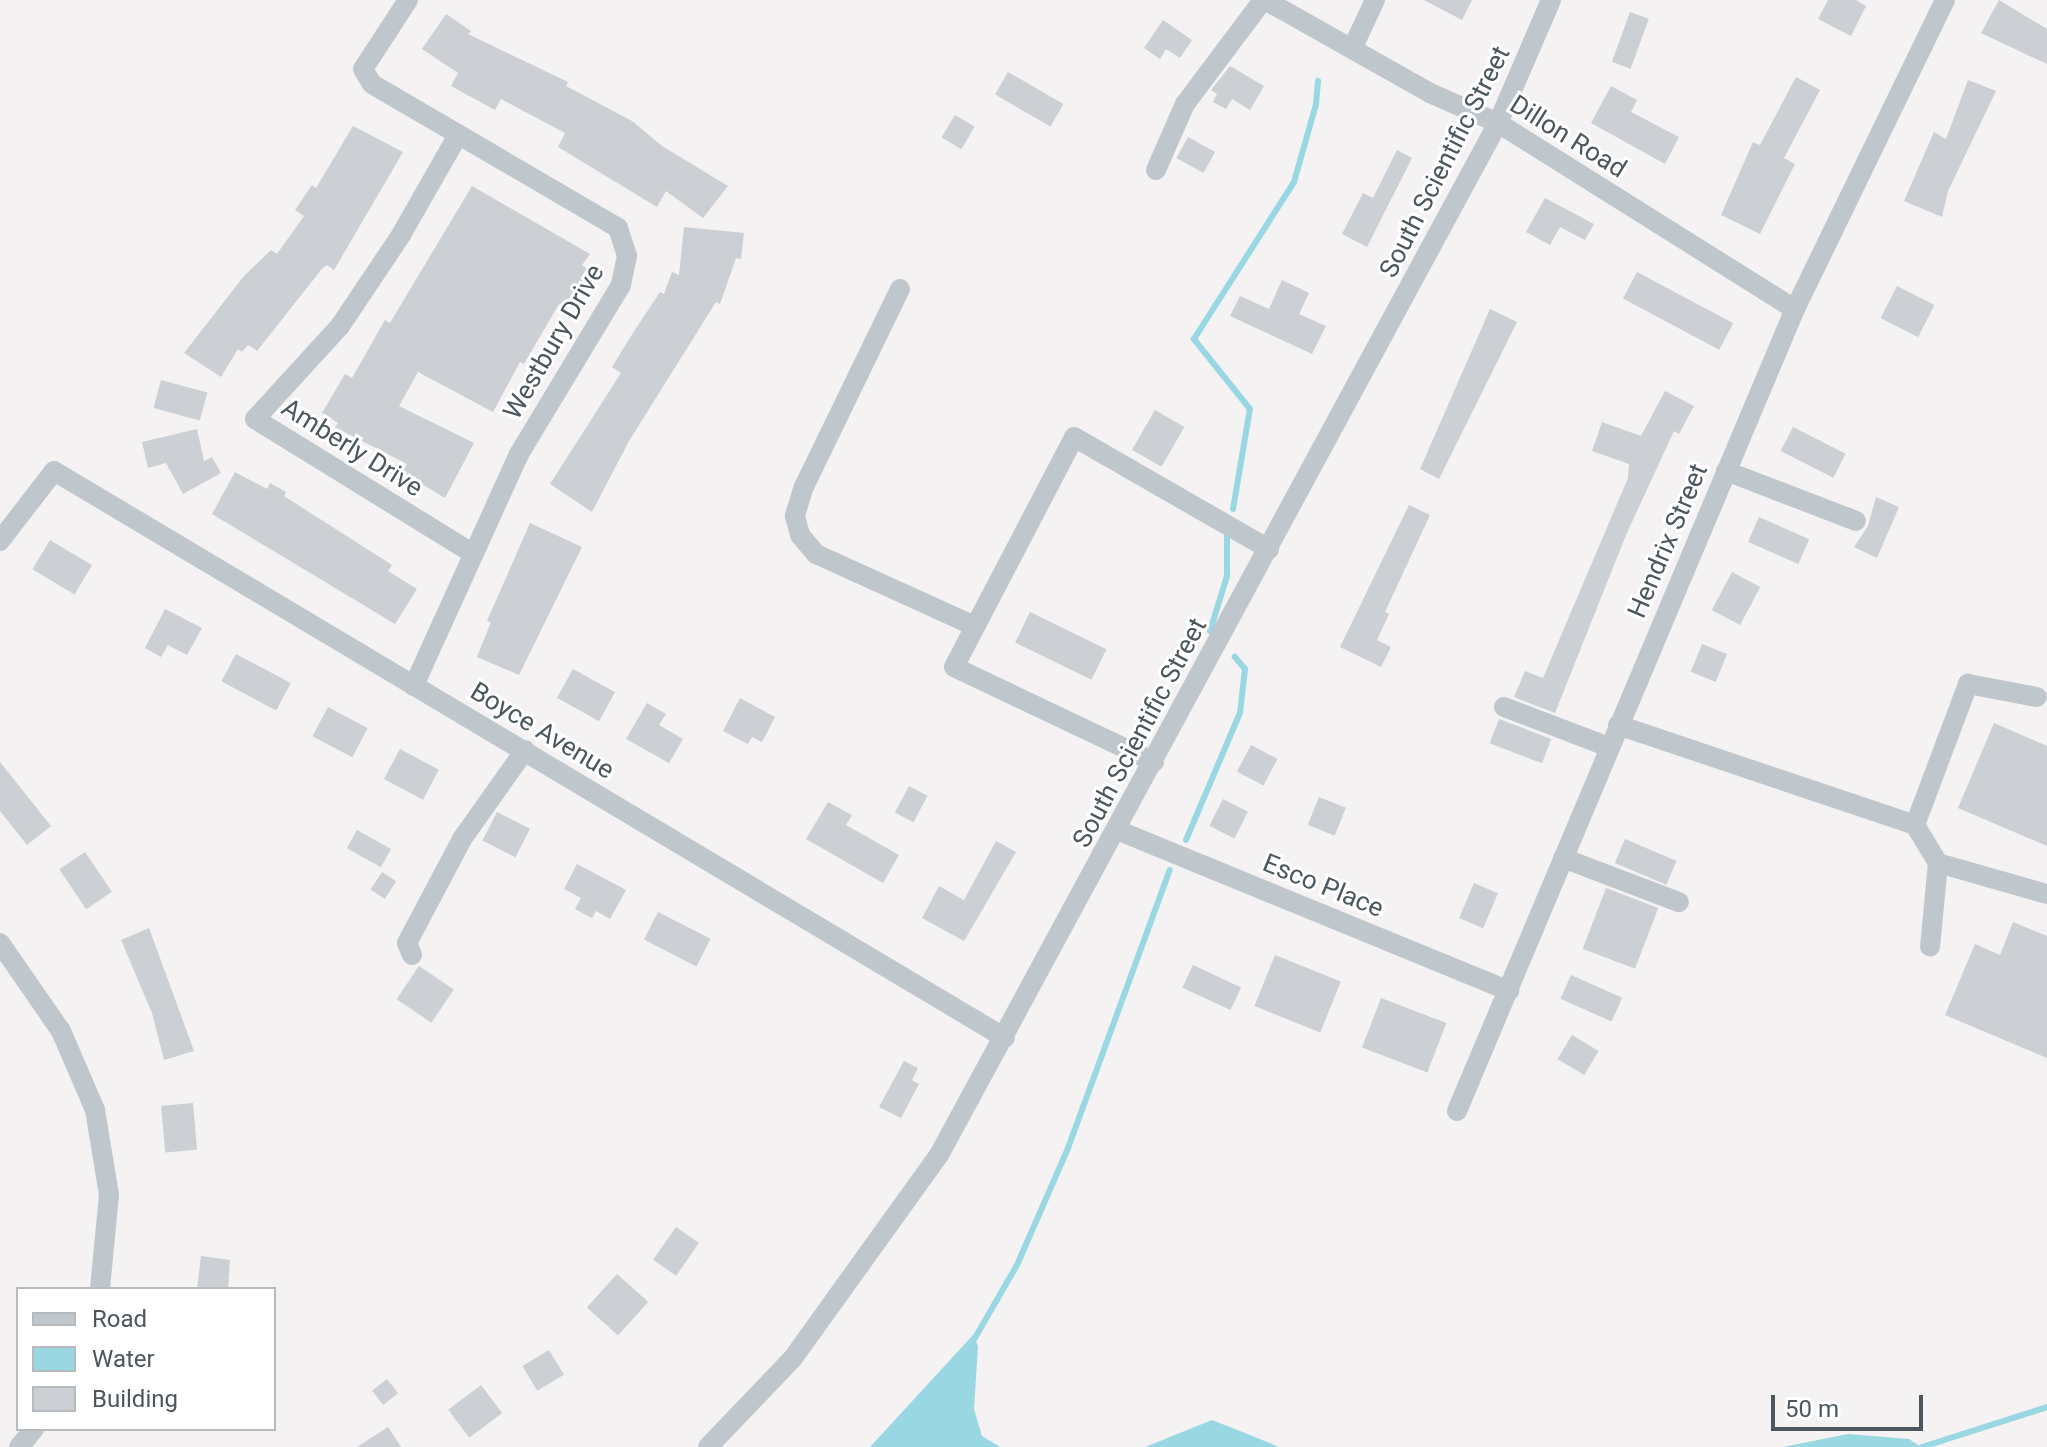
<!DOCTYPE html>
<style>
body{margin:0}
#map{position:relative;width:2047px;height:1447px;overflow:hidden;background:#f4f2f2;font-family:Roboto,sans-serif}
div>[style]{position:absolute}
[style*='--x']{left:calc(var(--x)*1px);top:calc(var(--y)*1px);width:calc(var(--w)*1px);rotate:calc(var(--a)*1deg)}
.water>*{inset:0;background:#99d8e3}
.stream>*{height:6px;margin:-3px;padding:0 3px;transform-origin:3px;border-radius:3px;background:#99d8e3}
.building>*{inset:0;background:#cccfd3;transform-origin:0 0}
.minor>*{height:20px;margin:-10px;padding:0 10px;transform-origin:10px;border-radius:10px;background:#bfc7cd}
span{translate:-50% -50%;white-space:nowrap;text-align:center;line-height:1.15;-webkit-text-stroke:6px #fff;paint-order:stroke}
.street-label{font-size:26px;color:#4c565d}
.legend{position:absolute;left:16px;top:1287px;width:260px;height:144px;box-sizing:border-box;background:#fff;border:2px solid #b7bbbe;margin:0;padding:10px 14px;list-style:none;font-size:24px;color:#4c565d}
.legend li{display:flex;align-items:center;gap:16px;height:40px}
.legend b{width:40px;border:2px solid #b7bbbe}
.scale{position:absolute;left:1771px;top:1395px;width:152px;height:36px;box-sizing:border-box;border:4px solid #4c565d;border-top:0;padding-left:10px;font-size:24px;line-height:28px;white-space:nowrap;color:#4c565d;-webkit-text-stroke:6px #fff;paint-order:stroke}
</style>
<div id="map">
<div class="water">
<div style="clip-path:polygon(973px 1335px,978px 1346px,974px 1409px,982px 1436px,1000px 1447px,870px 1447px)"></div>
<div style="clip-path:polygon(1212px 1420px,1245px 1433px,1279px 1447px,1145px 1447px)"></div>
<div style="clip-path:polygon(1848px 1434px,1909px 1439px,1921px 1447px,1783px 1447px)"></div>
</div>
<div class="stream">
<div style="--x:1233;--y:509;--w:101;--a:-80.4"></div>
<div style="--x:1250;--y:409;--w:90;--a:-128.7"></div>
<div style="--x:1194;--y:339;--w:186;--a:-57.5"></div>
<div style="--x:1294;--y:182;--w:81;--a:-74.2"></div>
<div style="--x:1316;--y:104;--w:23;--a:-85"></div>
<div style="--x:1210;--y:631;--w:58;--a:-72.8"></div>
<div style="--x:1227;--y:576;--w:40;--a:-90"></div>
<div style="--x:1186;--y:840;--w:138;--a:-67"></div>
<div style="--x:1240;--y:713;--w:44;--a:-83.5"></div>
<div style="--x:1245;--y:669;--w:16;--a:-130"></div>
<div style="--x:972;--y:1343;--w:90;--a:-60"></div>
<div style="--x:1017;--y:1265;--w:128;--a:-66.4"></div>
<div style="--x:1068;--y:1148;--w:296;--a:-69.9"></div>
<div style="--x:1922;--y:1447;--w:131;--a:-17.7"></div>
</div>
<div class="building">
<div style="clip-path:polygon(1424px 0,1472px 0,1462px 20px)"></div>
<div style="clip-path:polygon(1828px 0,1856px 0,1866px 6px,1851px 36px,1818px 19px)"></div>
<div style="clip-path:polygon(1999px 0,2047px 29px,2047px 64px,1981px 33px)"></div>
<div style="left:1630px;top:12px;width:20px;height:53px;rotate:20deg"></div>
<div style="clip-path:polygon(446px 14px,471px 31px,468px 34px,568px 82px,566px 86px,632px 121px,662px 146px,728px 186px,703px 218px,666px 191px,657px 207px,558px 147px,565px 133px,501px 99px,495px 110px,451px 86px,458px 73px,422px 49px)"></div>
<div style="clip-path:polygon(1163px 20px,1192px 40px,1180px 58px,1166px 49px,1160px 59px,1144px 48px)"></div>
<div style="clip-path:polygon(1230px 66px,1264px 86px,1250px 110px,1232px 99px,1226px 109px,1213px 102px,1217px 94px,1211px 90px)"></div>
<div style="left:1008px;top:72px;width:64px;height:26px;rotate:30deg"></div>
<div style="clip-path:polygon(1796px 77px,1820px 90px,1784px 158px,1795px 164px,1760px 234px,1721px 215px,1753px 142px,1760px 145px)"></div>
<div style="clip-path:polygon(1968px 80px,1996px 91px,1948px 191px,1942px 217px,1904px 201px,1934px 132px,1946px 139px)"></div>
<div style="clip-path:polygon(1611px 86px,1637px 100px,1631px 112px,1679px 137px,1665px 164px,1591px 123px)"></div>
<div style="left:955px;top:115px;width:23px;height:26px;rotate:31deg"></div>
<div style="clip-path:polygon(353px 126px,403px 152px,334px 270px,327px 265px,321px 270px,257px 351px,248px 345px,242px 352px,238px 349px,221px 377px,184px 353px,244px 276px,271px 250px,277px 254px,304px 216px,295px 210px,312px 185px,316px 188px)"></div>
<div style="left:1188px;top:137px;width:31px;height:24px;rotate:29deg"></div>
<div style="clip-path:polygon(1397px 150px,1412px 158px,1367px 247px,1342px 234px,1363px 193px,1373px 198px)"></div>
<div style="clip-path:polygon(472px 186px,590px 254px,582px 265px,590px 271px,566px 308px,559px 304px,524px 364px,520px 362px,493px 412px,418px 372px,399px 406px,474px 443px,445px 498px,402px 472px,407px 464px,335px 427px,338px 423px,322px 413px,345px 374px,352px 378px,385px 320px,390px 323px)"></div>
<div style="clip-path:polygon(1545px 198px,1594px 224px,1585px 240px,1560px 227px,1550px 245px,1526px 232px)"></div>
<div style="clip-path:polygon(684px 227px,744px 233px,741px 259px,736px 258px,720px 304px,716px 302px,629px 441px,592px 512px,550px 484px,621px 373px,612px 367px,631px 336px,660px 292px,664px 294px,672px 272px,679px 275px)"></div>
<div style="left:1637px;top:272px;width:109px;height:30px;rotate:28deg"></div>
<div style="clip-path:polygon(1282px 280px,1309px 293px,1299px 314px,1326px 326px,1312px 354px,1230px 316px,1240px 296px,1269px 309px)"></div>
<div style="left:1897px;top:286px;width:42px;height:36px;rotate:27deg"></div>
<div style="clip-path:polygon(1490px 309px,1517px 322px,1439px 479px,1420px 469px)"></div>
<div style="left:161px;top:380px;width:48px;height:29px;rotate:15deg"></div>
<div style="clip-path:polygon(1665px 391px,1694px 406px,1679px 434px,1674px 431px,1626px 535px,1555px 713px,1514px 697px,1525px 671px,1543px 678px,1628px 478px,1629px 464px,1592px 451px,1602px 422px,1641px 436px)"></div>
<div style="left:1155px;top:410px;width:34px;height:46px;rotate:30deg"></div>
<div style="left:1793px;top:427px;width:59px;height:27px;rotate:27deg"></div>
<div style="clip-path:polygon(197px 429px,204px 461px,212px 457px,221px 473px,183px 494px,166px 463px,148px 468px,142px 442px)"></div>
<div style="clip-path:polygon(235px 472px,267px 489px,270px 483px,286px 492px,284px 496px,392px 565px,388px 571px,417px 589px,395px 624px,212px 514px)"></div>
<div style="clip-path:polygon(1876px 497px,1899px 507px,1877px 558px,1854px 547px,1868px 526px)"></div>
<div style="clip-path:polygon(1409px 505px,1430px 515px,1385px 612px,1389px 614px,1377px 640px,1391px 647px,1381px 667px,1340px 647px)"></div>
<div style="left:1759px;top:517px;width:55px;height:27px;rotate:24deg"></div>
<div style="clip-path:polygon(530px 523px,582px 547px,519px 675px,477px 657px,491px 622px,487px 621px)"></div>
<div style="left:50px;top:540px;width:49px;height:34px;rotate:31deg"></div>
<div style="left:1732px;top:572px;width:32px;height:43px;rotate:28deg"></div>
<div style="clip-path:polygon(165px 609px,202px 628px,187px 655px,168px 645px,161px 657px,145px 648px)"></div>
<div style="left:1030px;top:612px;width:85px;height:34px;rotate:26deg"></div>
<div style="left:1702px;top:644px;width:27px;height:30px;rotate:22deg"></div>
<div style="left:236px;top:654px;width:62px;height:31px;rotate:28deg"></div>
<div style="left:573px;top:669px;width:48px;height:33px;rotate:29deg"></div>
<div style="clip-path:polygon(740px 698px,775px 717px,762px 742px,752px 737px,748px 744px,723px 731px)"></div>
<div style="clip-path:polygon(647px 703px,666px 714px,659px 725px,683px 739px,669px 763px,626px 739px)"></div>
<div style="left:328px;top:707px;width:45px;height:33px;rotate:28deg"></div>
<div style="left:1499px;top:719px;width:56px;height:26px;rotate:21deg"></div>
<div style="clip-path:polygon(1994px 723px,2047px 746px,2047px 846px,1958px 808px)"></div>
<div style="left:1251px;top:745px;width:30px;height:30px;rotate:28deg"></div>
<div style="left:400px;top:749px;width:44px;height:34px;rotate:28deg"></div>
<div style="clip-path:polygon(0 762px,51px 826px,27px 845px,0 811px)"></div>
<div style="left:909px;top:786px;width:21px;height:30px;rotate:28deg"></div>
<div style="left:1319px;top:797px;width:29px;height:30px;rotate:22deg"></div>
<div style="left:1223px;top:799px;width:28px;height:30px;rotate:27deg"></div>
<div style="clip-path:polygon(828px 802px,852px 815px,846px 825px,899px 855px,883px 883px,806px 839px)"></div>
<div style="left:497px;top:812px;width:37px;height:32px;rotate:27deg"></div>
<div style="left:357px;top:830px;width:39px;height:21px;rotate:29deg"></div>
<div style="left:1625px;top:839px;width:56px;height:26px;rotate:23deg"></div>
<div style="clip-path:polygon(996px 841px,1016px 852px,964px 941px,922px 918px,939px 886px,964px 900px)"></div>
<div style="left:85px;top:852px;width:48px;height:31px;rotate:56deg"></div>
<div style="clip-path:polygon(577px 864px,626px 890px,610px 919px,596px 911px,592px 918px,575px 909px,581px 898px,564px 889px)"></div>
<div style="left:382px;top:872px;width:17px;height:21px;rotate:33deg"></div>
<div style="left:1474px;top:883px;width:26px;height:38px;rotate:23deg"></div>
<div style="left:1606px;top:888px;width:56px;height:65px;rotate:21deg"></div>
<div style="left:658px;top:912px;width:59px;height:31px;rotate:27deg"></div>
<div style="clip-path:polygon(2013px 922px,2047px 936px,2047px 1058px,1945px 1015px,1975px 944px,2000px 955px)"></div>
<div style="clip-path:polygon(149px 928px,194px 1051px,164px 1060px,152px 1013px,121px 940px)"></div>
<div style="left:1275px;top:955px;width:71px;height:55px;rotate:22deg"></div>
<div style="left:1193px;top:965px;width:53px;height:25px;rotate:25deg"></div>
<div style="left:419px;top:966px;width:42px;height:40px;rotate:34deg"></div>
<div style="left:1571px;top:975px;width:56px;height:26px;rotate:24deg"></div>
<div style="left:1381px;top:998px;width:70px;height:53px;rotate:21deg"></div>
<div style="left:1572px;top:1035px;width:31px;height:28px;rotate:31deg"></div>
<div style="clip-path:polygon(904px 1061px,918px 1068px,912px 1080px,919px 1084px,901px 1118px,879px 1107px)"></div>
<div style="left:193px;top:1103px;width:47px;height:32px;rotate:85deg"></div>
<div style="left:676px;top:1227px;width:28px;height:40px;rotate:35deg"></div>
<div style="clip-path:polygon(201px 1256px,230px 1260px,228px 1289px,197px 1289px)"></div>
<div style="left:617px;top:1274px;width:42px;height:45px;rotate:42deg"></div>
<div style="left:549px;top:1350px;width:29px;height:31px;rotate:59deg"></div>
<div style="left:387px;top:1379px;width:18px;height:19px;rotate:52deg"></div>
<div style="left:481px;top:1385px;width:35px;height:41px;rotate:53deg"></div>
<div style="clip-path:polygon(388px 1427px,401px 1447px,357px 1447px)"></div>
</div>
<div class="minor">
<div style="--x:408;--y:0;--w:82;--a:123.1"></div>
<div style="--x:363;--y:69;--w:17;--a:59"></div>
<div style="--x:372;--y:84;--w:285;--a:30.3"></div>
<div style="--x:618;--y:228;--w:29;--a:72"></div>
<div style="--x:627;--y:256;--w:30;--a:102"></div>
<div style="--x:621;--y:285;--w:197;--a:121.1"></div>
<div style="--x:519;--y:454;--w:255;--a:114.4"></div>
<div style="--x:1265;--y:0;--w:189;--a:29.4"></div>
<div style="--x:1430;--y:93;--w:74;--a:23.8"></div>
<div style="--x:1498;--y:123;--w:350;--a:32.1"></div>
<div style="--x:1352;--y:49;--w:54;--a:-64.9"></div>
<div style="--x:458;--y:135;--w:115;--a:119.7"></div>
<div style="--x:401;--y:235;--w:110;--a:123.8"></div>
<div style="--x:340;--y:326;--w:126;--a:132.4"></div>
<div style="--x:255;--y:419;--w:257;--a:31.7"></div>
<div style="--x:1156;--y:170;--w:72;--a:-66.3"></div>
<div style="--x:1185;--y:104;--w:130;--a:-53.1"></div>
<div style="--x:900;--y:289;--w:222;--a:115.9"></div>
<div style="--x:803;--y:489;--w:28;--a:107"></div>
<div style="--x:795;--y:516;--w:20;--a:75"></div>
<div style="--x:800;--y:535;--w:25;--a:50"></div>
<div style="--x:816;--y:554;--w:175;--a:24.4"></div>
<div style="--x:1726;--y:471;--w:139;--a:21"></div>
<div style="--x:0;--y:541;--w:88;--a:-52.4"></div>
<div style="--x:54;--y:471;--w:1107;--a:30.8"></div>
<div style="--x:1504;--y:707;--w:112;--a:20.9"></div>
<div style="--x:1618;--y:725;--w:313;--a:18.6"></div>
<div style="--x:1915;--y:825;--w:151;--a:-69.4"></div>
<div style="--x:1968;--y:684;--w:70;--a:10.7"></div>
<div style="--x:1154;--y:762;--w:221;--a:-154.6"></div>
<div style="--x:954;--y:667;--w:259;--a:-62.4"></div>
<div style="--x:1074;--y:437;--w:225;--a:29.9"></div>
<div style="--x:1915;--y:825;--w:44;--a:58.8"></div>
<div style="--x:1938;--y:863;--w:84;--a:95.4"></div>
<div style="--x:1117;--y:830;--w:424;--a:22.3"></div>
<div style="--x:1563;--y:858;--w:124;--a:20.8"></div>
<div style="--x:1938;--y:863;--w:113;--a:15.9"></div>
<div style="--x:0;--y:943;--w:107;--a:55.3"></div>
<div style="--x:61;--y:1031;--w:86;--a:66.7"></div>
<div style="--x:95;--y:1110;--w:86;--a:80.6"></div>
<div style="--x:109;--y:1195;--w:94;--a:95.5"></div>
<div style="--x:412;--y:955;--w:13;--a:-113"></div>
<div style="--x:407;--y:943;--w:118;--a:-62.1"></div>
<div style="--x:462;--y:839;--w:109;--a:-54.7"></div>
<div style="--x:1457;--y:1111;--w:870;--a:-67.15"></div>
<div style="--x:1795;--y:309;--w:343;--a:-64.1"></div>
<div style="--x:19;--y:1447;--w:23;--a:-50"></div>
<div style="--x:708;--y:1447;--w:123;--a:-46.3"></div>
<div style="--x:793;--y:1358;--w:250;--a:-54.3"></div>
<div style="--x:939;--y:1155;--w:1174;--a:-61.56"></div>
<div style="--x:1498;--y:123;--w:134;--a:-66.7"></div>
</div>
<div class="street-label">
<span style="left:1568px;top:137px;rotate:32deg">Dillon Road</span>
<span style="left:1445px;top:162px;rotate:-63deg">South Scientific Street</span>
<span style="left:554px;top:342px;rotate:-60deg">Westbury Drive</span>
<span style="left:352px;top:448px;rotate:32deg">Amberly Drive</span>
<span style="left:1668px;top:541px;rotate:-67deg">Hendrix Street</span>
<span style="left:542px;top:731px;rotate:31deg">Boyce Avenue</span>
<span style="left:1140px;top:733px;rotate:-62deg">South Scientific Street</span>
<span style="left:1323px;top:886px;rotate:22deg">Esco Place</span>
</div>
<ul class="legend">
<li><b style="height:10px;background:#bfc7cd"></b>Road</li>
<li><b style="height:22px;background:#99d8e3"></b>Water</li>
<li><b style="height:22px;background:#cccfd3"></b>Building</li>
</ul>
<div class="scale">50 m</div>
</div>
